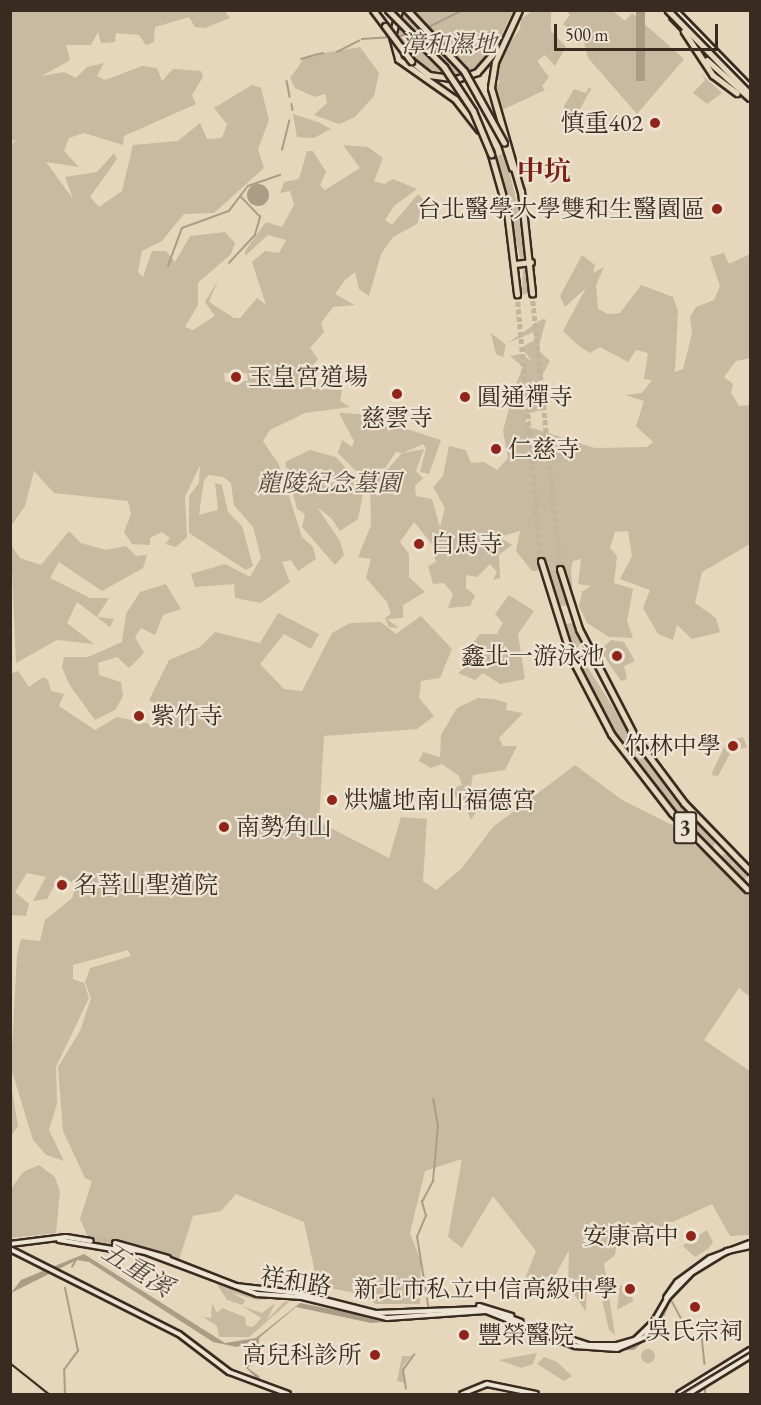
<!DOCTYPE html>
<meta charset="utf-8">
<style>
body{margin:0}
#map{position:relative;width:761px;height:1405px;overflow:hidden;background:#e5d6bc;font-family:"EB Garamond","Noto Serif TC",serif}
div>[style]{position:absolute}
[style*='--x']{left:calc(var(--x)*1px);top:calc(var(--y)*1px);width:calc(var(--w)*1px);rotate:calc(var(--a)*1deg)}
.green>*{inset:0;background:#c8b9a1}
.round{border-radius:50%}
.water>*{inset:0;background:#ab9c87;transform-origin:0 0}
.stream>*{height:1.5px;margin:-0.75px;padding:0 0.75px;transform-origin:0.75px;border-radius:0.75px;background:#ab9c87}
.secondary-tunnel>*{height:4px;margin-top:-2px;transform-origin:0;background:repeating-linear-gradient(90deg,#c3b49d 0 4px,transparent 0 6px)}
.motorway-tunnel>*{height:5px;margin-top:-2.5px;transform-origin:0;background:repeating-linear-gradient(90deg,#c3b49d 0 5px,transparent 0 7.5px)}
.roads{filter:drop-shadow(2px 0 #392b20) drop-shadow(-2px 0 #392b20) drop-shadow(0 2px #392b20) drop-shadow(0 -2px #392b20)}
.secondary>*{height:4px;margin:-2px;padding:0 2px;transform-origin:2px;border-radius:2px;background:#eee4d3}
.trunk>*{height:4.5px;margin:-2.25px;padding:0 2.25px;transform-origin:2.25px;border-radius:2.25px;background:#e5d6bc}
.motorway>*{height:5px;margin:-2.5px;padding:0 2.5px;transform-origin:2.5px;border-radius:2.5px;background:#e5d6bc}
.tram>*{height:1.5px;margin:-0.75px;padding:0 0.75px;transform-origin:0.75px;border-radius:0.75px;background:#392b20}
.bridges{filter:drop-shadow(2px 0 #392b20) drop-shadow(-2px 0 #392b20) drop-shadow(0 2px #392b20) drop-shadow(0 -2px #392b20)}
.trunk-bridge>*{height:4.5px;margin:-2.25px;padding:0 2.25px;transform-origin:2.25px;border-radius:2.25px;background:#e5d6bc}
.motorway-bridge>*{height:5px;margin:-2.5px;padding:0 2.5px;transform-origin:2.5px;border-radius:2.5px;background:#e5d6bc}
.dots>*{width:16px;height:16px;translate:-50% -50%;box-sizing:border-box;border:3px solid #eee4d3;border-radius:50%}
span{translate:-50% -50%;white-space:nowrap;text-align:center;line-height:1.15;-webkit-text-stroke:4.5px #eee4d3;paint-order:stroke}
.shield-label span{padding:2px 4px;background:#eee4d3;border:2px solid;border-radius:4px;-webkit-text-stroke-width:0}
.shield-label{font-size:22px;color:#392b20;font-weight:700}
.park-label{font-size:24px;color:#56473a;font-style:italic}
.poi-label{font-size:24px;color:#392b20}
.right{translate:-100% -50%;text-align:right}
.left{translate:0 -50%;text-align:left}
.street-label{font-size:24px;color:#392b20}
.water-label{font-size:26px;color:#56473a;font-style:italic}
.quarter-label{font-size:27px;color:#7a1f14;font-weight:700}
.frame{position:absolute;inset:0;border:12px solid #392b20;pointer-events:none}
.scale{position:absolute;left:554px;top:24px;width:164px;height:27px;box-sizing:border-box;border:3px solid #392b20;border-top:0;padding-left:8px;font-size:18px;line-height:21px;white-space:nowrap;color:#392b20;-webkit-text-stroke:4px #eee4d3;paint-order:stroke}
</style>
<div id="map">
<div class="green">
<div style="clip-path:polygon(evenodd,11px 10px,224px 10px,230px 18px,205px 28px,195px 27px,189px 17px,155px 27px,154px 42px,146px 45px,139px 35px,116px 33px,115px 42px,101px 43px,98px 32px,91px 45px,66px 45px,70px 60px,42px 76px,64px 72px,76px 78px,87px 67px,104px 63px,97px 76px,105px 80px,142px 66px,157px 68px,162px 81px,173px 69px,201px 71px,203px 77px,192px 95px,196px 104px,124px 136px,123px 145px,84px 133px,69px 138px,64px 151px,79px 167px,46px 162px,73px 199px,65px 177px,97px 172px,114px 153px,117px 159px,90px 197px,99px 207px,122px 191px,133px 145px,178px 141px,200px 123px,207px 139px,222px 138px,227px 124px,214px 108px,252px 85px,261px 88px,269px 120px,258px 149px,264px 168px,214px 213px,184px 214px,162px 241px,142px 251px,138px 272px,143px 277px,152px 251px,166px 251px,175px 262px,190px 236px,225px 232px,235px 243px,231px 254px,198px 283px,198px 305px,185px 327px,193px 330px,215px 316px,205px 302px,218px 280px,209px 302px,234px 318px,240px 318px,257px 298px,266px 305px,252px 262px,265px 251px,279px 253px,286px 240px,268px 235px,245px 256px,245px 251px,266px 222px,282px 227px,294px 205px,290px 191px,280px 193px,284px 182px,299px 179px,307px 151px,313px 151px,326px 172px,320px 185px,325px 190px,360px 168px,343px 145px,368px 147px,383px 158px,374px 181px,384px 184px,393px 179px,417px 189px,394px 206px,385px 220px,392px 225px,418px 194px,424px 200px,417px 224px,393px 237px,381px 254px,369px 296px,359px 289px,355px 272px,345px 280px,335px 294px,355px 305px,333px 307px,321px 323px,324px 332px,310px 348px,318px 359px,312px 366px,318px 389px,342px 390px,340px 401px,350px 407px,305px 413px,270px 430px,263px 441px,279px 465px,302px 537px,313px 547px,316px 559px,298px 571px,291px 560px,282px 562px,290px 582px,261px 603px,235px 598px,234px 584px,195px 587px,191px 574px,225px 564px,250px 577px,261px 558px,253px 527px,234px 505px,231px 483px,223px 477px,209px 475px,204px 480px,199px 515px,218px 510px,215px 483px,222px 485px,228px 512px,242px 526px,253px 566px,246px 570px,189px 533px,189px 496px,199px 483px,200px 465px,185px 497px,187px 537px,176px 547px,165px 544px,170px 538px,162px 532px,150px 538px,150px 545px,132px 544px,124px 532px,131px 514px,128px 501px,54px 493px,34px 471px,25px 506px,11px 526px,10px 146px,16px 140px,11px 141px,11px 10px,224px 373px,247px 373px,248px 381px,225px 382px,224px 373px)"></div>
<div style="clip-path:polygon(401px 11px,513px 11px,495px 49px,477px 70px,457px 78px,430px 73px,415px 63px,394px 34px)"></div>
<div style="clip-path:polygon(532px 11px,558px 11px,551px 13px,551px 31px,566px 47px,555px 66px,545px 55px,537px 61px,549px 77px,542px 86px,545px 90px,500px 111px,495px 88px,500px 81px,495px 75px,501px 55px,520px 29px,521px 19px)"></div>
<div style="clip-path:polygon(566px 11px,613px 11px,625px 21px,632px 13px,684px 59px,637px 114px,588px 58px,584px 42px,563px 24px,570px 15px)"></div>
<div style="clip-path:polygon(360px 47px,379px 73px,374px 96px,355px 117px,339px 124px,314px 115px,327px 103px,325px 94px,315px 97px,295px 88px,290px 78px,306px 56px)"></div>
<div style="clip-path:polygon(701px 74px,722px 93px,707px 104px,693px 93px,705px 80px)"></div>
<div style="clip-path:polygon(589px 87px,591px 89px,573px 122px,574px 115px,565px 113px,564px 106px,574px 89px,586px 93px)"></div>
<div style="clip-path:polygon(293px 114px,318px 122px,331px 129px,314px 138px,297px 137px)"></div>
<div style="clip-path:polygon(505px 152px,528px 252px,521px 261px,496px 157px)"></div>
<div style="clip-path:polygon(724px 253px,729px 264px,750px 254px,750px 358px,736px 361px,724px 377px,733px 384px,731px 393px,739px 406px,750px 405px,750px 544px,702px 572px,695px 603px,716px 618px,720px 632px,692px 639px,677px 625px,673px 640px,658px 634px,643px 608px,650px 590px,620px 579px,632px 556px,628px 531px,615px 532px,610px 548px,617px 556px,614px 583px,633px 589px,627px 621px,633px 638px,609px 637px,587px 623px,579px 606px,582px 592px,591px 586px,578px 584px,581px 559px,573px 561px,571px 569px,573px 599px,562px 568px,557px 570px,568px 606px,557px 605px,543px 558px,537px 560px,538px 571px,532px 571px,516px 551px,520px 531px,499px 537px,512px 545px,499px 555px,500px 578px,493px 580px,497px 572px,490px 564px,477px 577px,466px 575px,466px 588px,475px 596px,470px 606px,448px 608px,453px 594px,444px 583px,433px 584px,428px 566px,436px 562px,432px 544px,414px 522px,400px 542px,409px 554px,409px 577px,425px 592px,403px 605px,403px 618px,387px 619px,399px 628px,389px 627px,385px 618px,391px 614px,387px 602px,366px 578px,371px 559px,358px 557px,371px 525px,370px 476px,388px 469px,402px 453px,396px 452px,385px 468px,364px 472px,363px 478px,338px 453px,342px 440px,352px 447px,354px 441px,339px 413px,360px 414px,441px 440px,429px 474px,420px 472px,426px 448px,423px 444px,403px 453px,424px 449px,416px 471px,423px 478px,415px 486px,416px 496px,432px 499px,440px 527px,445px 508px,433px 487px,443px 476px,449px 446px,466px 450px,471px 463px,484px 462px,497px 470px,508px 458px,503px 431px,510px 404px,527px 397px,526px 389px,513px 391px,523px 367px,510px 356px,521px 354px,533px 362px,521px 348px,534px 340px,536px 331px,508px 343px,542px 319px,546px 320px,538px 350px,550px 361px,529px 400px,542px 410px,526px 414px,526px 426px,595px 448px,647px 447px,653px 442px,636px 426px,644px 401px,625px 395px,642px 393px,652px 380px,644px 379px,648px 353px,636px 350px,628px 362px,600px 347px,590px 353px,579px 346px,563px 331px,586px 288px,565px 307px,560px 296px,582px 255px,595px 265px,593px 273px,604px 267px,596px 285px,598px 309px,608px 314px,620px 313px,641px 285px,673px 297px,678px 311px,675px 372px,683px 369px,692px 333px,690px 317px,696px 307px,714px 300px,720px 286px,710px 257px)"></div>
<div style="clip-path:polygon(523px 268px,528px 269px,530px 293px,522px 295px)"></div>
<div style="clip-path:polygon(491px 333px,506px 345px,503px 357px,496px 354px)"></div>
<div style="clip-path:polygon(310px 450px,336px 457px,364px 489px,358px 519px,340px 531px,331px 518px,317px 507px,340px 541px,344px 555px,335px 565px,302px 527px,305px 514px,297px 509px,285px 462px)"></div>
<div style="clip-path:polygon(69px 531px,81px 543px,106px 550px,126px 546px,136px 556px,147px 555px,143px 568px,102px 591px,59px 562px,50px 578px,90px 598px,109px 598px,97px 617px,114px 619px,110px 627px,77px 602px,67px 623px,94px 644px,57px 640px,16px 663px,11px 545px,20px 558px,41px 565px)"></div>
<div style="clip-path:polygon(166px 584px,181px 609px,163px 615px,155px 635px,141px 628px,135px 637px,144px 653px,129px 668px,117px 657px,98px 663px,99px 675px,121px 682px,123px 696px,115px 710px,95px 720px,69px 684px,62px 667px,64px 657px,88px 657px,122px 642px,126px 614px,140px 592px)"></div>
<div style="clip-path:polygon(509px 595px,534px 611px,518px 634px,525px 679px,500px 684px,483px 673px,475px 680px,458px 673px,471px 662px,465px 653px,480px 634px,497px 634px,503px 623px,495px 614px)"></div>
<div style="clip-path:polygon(278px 613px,319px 634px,311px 649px,284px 634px,260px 664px,284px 689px,302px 691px,332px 633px,350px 623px,381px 622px,396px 634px,421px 616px,452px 649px,440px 678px,421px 681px,419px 698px,434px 716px,417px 729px,324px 736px,319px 822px,389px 858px,401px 817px,427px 819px,423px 881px,436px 890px,462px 868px,493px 827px,575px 765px,622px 800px,672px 825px,744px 888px,750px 883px,750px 997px,739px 988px,704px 1040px,750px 1071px,750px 1235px,730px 1236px,712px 1204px,653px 1231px,652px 1227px,640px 1247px,629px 1234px,618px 1238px,615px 1255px,604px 1264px,615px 1335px,609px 1330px,597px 1279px,587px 1282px,586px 1312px,568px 1285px,569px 1250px,550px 1285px,525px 1279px,536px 1251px,493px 1196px,462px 1248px,448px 1237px,462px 1159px,425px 1171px,410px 1233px,421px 1262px,420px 1304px,376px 1304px,361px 1294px,318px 1286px,304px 1222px,236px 1194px,221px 1211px,193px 1216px,179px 1260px,138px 1245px,91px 1244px,80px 1219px,92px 1181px,85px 1178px,63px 1131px,58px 1067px,80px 1031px,91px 998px,85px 982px,90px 968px,131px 956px,128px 950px,73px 965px,73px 979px,84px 983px,89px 998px,56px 1067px,57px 1104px,49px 1130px,64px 1161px,46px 1155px,33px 1140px,11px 1068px,17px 955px,21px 939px,40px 941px,45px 920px,72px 898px,76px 885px,60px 875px,47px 899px,33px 901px,46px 877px,27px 873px,15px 892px,29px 904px,26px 916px,11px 915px,10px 674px,18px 671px,29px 687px,43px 677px,48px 680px,51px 691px,64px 694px,59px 706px,95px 730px,117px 717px,160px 726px,156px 704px,149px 700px,169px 660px,200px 647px,215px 632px,260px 643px)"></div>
<div style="clip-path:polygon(574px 623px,580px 644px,576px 650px,561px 624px)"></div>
<div style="clip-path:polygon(611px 640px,624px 642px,635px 661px,624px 666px,627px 679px,621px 681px,600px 650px)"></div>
<div style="clip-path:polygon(580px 655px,648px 763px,715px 841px,713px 850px,677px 816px,619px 741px,576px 663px)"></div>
<div style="clip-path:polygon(478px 698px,494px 699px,507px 703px,506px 710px,523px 713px,499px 738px,503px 746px,517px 746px,505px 770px,473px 775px,469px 796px,481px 804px,471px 820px,463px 801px,446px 791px,462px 785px,459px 776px,442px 764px,431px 768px,419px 761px,423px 752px,440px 757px,441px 735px,457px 708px)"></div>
<div style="clip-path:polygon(743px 737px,747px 747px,731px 752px,718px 776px,711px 775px,727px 741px)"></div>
<div style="clip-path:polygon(723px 854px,729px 855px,750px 875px,742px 881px,721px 859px)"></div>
<div style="clip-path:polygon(10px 1079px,18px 1126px,11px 1136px,10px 1136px)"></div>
<div style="clip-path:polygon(39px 1165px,55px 1177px,60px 1192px,56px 1233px,11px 1238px,11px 1189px,23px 1172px)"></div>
<div style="clip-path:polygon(707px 1230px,713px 1242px,708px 1249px,695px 1257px,683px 1246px,676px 1250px)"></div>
<div style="clip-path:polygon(216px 1283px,239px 1291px,282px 1298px,257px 1300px,232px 1293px,245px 1300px,243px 1305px,227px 1300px)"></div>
<div style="clip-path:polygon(620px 1285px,631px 1288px,633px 1301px,617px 1310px)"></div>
<div style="clip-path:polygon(285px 1301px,289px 1302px,249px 1337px,219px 1337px,217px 1326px,203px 1317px,211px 1318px,212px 1303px,217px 1313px,222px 1308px,245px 1317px,246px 1326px,253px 1327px,261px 1318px,242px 1306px,262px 1313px,275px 1303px,267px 1320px)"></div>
<div class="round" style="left:641px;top:1349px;width:14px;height:14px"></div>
<div style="clip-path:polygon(537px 1353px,533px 1364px,521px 1368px,499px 1360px)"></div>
<div style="clip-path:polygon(402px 1356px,412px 1356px,403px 1366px,405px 1383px,397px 1381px)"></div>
<div style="clip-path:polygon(544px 1357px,557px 1362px,572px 1376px,564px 1381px,537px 1364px)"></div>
<div style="clip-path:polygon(10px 1362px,11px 1362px,51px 1394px,46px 1394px)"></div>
</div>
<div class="water">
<div style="left:636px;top:11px;width:9px;height:70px"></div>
<div class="round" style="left:247px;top:184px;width:22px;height:22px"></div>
<div style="clip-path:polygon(750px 1242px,750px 1249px,735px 1250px,677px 1287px,659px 1328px,634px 1350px,576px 1351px,487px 1314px,371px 1323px,296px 1307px,259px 1338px,259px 1351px,248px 1368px,259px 1376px,262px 1383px,246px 1368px,258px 1351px,256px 1340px,237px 1347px,213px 1342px,89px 1262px,77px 1260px,11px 1293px,21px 1280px,84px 1254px,225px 1343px,256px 1338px,300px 1303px,376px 1318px,484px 1307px,583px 1344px,624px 1346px,650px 1333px,682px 1275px,721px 1250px)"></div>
</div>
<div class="stream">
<div style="--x:427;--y:28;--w:40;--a:-26.6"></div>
<div style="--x:396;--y:37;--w:28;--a:-13"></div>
<div style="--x:362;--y:39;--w:26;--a:-4"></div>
<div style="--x:337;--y:52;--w:25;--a:-27"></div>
<div style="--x:320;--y:54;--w:3;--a:-18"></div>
<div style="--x:301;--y:59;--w:18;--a:-16"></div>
<div style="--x:287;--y:81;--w:16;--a:79"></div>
<div style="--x:292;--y:104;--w:6;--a:81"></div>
<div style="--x:282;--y:150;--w:30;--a:-76"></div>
<div style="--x:229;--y:263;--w:38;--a:-47"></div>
<div style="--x:255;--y:235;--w:19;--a:-74"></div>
<div style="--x:260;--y:217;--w:28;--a:-134"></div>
<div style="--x:168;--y:266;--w:40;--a:-69.8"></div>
<div style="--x:182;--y:228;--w:50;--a:-19.9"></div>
<div style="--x:229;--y:211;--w:31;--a:-53"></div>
<div style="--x:248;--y:186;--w:34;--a:-19"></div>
<div style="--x:72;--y:1267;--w:8;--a:-60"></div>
<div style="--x:672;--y:1301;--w:19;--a:62"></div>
<div style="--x:429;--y:1311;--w:75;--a:-99.2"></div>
<div style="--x:417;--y:1237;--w:23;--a:-67"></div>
<div style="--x:426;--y:1216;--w:15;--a:-106"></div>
<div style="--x:422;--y:1202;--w:24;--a:-62"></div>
<div style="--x:433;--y:1181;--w:55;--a:-84.8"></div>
<div style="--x:438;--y:1126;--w:27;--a:-100"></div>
<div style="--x:702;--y:1336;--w:28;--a:84"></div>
<div style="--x:406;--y:1389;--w:19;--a:-99"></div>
<div style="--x:403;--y:1370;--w:19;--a:-54"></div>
<div style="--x:65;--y:1394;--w:24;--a:-92"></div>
<div style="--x:64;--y:1370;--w:24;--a:-54"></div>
<div style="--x:78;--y:1351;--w:64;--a:-101.7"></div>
<div style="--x:705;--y:1394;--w:6;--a:-90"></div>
</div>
<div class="secondary-tunnel">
<div style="--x:91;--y:1238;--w:25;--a:12"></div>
<div style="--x:91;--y:1242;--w:25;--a:12"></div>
</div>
<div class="motorway-tunnel">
<div style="--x:532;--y:293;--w:277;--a:84.2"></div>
<div style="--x:517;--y:294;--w:268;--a:84.9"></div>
</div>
<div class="roads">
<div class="secondary">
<div style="--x:675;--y:10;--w:107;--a:45.8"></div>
<div style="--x:672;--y:17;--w:94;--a:45.4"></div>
<div style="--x:59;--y:1240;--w:60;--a:9.6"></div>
<div style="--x:115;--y:1243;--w:55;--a:15.8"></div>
<div style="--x:10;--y:1244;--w:56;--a:-7.1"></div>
<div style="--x:66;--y:1237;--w:25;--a:9"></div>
<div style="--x:115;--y:1247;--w:30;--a:9"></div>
<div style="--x:145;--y:1252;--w:120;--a:20.6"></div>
<div style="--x:257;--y:1294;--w:45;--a:3.8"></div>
<div style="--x:302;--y:1297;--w:88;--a:13.9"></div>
<div style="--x:387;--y:1318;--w:99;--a:-4"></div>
<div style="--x:486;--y:1311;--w:96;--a:21.5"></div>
<div style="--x:575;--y:1346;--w:42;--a:4.1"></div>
<div style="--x:617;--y:1349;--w:30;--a:-23"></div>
<div style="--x:645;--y:1337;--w:46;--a:-60.1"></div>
<div style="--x:668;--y:1297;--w:33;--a:-46"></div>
<div style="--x:691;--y:1273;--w:42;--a:-31.4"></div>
<div style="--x:727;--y:1251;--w:24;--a:-12"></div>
<div style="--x:10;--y:1249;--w:189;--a:26.7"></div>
<div style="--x:179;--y:1334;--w:63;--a:37.2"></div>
<div style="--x:229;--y:1372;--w:63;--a:20.4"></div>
<div style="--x:165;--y:1258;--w:76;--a:21.5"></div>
<div style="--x:236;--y:1286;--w:61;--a:6.5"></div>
<div style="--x:297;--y:1293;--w:81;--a:14.2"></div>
<div style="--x:376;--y:1313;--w:105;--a:-2.2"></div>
<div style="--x:666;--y:1298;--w:19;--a:-55"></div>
<div style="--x:677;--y:1282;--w:41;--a:-36"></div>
<div style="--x:710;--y:1258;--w:43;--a:-20.6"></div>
<div style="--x:479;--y:1306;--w:34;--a:17"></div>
<div style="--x:503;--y:1315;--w:19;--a:21"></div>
<div style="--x:548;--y:1332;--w:42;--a:18"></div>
<div style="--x:588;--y:1345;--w:29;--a:0"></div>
<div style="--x:617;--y:1345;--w:19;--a:-16"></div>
<div style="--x:635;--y:1340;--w:28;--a:-44"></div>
<div style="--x:462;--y:1394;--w:27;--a:-22"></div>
<div style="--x:487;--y:1384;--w:50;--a:11.5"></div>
<div style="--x:679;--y:1394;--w:84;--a:-31.8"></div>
<div style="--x:688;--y:1394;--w:73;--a:-31.5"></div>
</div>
<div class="trunk">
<div style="--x:698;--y:45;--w:17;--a:59"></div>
</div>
<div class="motorway">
<div style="--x:373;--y:10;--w:20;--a:53"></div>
<div style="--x:399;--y:10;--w:27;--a:105"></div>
<div style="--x:392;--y:36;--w:24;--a:75"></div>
<div style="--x:398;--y:59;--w:70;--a:35.1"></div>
<div style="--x:455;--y:99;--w:39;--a:52"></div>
<div style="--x:519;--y:10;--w:57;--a:114.8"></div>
<div style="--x:495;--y:62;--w:26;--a:99"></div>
<div style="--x:491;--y:88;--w:108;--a:73.9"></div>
<div style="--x:411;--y:61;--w:23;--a:38"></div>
<div style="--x:429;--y:75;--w:27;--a:8"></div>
<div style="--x:456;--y:79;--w:22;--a:-18"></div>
<div style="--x:477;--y:72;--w:30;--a:-49"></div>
<div style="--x:504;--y:143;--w:26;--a:72"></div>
<div style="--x:490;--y:151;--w:62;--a:74.2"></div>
<div style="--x:507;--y:211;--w:84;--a:83.1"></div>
<div style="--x:521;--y:191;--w:103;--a:83.8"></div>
<div style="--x:515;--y:264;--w:16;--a:-7"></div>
<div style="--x:541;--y:561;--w:101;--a:72.6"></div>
<div style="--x:571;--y:657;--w:87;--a:62.5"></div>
<div style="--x:611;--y:734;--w:100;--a:52.3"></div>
<div style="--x:672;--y:813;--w:107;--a:45.4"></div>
<div style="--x:560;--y:569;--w:63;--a:72.4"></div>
<div style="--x:579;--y:629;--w:124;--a:62.6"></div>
<div style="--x:636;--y:739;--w:80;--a:53.1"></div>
<div style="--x:684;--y:803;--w:95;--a:45.9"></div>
<div style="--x:571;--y:657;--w:18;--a:-22"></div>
</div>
</div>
<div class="tram">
<div style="--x:10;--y:1363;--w:50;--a:38.5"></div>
<div style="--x:681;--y:1394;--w:81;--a:-31.3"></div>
</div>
<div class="bridges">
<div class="trunk-bridge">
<div style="--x:668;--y:10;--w:117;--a:45.7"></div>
<div style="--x:684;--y:31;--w:53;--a:56.6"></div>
<div style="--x:713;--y:75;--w:30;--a:37"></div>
<div style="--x:707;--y:60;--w:57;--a:41.5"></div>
</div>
<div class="motorway-bridge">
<div style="--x:388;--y:10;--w:80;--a:45.5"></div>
<div style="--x:444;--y:67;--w:53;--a:56.6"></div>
<div style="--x:473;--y:111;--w:47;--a:67.3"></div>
<div style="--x:407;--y:10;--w:83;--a:46.9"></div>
<div style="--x:464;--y:71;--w:82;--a:60.9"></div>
<div style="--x:385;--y:26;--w:44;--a:53.4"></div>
</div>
</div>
<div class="dots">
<div style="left:655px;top:123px;background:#8f2418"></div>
<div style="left:717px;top:209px;background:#8f2418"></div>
<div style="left:236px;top:377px;background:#8f2418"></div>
<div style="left:397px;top:394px;background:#8f2418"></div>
<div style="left:465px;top:397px;background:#8f2418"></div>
<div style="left:496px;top:449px;background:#8f2418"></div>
<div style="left:419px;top:544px;background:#8f2418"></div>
<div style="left:617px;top:656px;background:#8f2418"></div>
<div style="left:139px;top:716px;background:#8f2418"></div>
<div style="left:733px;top:746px;background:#8f2418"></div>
<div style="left:332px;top:800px;background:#8f2418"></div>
<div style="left:224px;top:827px;background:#8f2418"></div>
<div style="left:62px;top:885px;background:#8f2418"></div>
<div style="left:691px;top:1236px;background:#8f2418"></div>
<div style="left:630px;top:1289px;background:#8f2418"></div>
<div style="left:695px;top:1307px;background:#8f2418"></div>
<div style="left:464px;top:1335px;background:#8f2418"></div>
<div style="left:375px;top:1355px;background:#8f2418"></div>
</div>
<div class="shield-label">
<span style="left:685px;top:828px">3</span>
</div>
<div class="park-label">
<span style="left:449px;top:44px">漳和濕地</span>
<span style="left:329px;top:483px">龍陵紀念墓園</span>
</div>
<div class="poi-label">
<span class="right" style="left:643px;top:123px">慎重402</span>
<span class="right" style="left:705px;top:209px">台北醫學大學雙和生醫園區</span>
<span class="left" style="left:248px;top:377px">玉皇宮道場</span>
<span class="left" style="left:477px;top:397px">圓通禪寺</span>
<span style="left:397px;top:418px">慈雲寺</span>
<span class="left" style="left:508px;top:449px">仁慈寺</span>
<span class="left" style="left:431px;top:544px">白馬寺</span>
<span class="right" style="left:605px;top:656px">鑫北一游泳池</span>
<span class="left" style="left:151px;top:716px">紫竹寺</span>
<span class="right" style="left:721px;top:746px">竹林中學</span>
<span class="left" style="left:344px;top:800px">烘爐地南山福德宮</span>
<span class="left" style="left:236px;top:827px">南勢角山</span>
<span class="left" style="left:74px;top:885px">名菩山聖道院</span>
<span class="right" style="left:679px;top:1236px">安康高中</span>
<span class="right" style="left:618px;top:1289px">新北市私立中信高級中學</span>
<span style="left:695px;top:1331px">吳氏宗祠</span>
<span class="left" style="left:478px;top:1335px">豐榮醫院</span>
<span class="right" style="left:362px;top:1355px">高兒科診所</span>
</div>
<div class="street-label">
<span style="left:296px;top:1281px;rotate:9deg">祥和路</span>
</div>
<div class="water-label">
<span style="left:137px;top:1270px;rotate:32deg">五重溪</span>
</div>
<div class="quarter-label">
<span style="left:544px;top:171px">中坑</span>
</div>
<div class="frame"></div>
<div class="scale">500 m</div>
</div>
